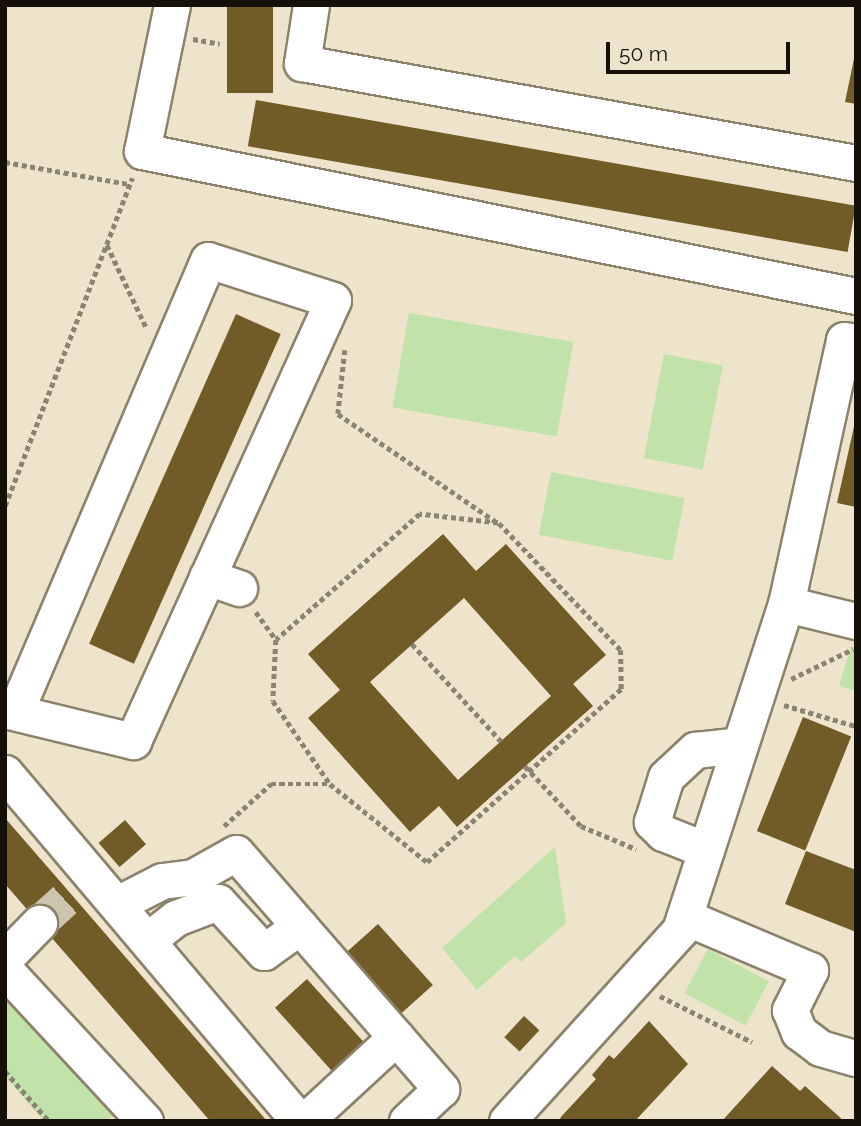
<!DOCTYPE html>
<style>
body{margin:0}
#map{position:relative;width:861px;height:1126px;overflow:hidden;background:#eee3cb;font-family:Raleway,sans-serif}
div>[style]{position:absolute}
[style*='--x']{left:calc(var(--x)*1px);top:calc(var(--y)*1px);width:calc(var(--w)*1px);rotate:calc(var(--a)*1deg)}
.green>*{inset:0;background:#c1e3aa;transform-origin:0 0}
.building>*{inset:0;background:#715b26;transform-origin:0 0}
.minor-tunnel>*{height:35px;margin-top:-17.5px;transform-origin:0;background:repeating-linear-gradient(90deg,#cdc4ae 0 35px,transparent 0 53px)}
.path>*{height:4.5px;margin-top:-2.25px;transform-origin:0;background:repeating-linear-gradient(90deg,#8c8473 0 5px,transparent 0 8.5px)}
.roads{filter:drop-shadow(2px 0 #8c826c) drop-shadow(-2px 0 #8c826c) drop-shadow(0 2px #8c826c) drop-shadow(0 -2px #8c826c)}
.minor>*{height:35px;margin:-17.5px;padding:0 17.5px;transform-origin:17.5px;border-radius:17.5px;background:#fff}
span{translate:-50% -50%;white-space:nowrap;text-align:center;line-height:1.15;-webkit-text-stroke:7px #eee3cb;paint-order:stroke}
.frame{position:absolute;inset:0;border:7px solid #151109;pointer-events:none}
.scale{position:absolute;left:606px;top:42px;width:184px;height:32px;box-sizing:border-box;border:4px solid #151109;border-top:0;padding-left:9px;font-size:21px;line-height:24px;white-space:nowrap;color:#151109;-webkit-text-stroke:5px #eee3cb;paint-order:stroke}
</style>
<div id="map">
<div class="green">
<div style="left:409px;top:313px;width:167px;height:96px;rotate:10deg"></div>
<div style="left:664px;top:354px;width:60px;height:106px;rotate:11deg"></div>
<div style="left:551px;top:472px;width:136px;height:64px;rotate:11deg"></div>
<div style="clip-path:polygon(851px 647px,856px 648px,856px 691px,839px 686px)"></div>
<div style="clip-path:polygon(555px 847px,566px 923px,521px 962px,515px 956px,477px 990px,442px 948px)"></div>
<div style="left:708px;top:949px;width:69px;height:50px;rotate:28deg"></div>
<div style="clip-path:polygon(5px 984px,117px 1111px,106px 1121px,44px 1121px,5px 1076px)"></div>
</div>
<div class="building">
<div style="left:227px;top:5px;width:46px;height:88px"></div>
<div style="clip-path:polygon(855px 54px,856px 54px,856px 104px,845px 102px)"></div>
<div style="left:256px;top:100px;width:609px;height:47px;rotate:10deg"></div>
<div style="left:236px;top:314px;width:49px;height:361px;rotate:24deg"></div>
<div style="clip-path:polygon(855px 422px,856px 422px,856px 507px,837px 503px)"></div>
<div style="clip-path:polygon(evenodd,443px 534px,476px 571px,506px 544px,606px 655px,573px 684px,593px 706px,457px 827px,439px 806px,410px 832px,308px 718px,340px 690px,308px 654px,443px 534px,464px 598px,551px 696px,458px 780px,370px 682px,464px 598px)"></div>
<div style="left:803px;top:717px;width:52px;height:123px;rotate:22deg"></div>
<div style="clip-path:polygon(5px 818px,71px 894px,267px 1121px,210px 1121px,137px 1036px,5px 884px)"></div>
<div style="left:125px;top:820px;width:32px;height:35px;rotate:49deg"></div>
<div style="clip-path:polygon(806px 851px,856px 870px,856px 932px,785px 904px)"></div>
<div style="left:378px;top:924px;width:82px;height:48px;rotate:48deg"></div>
<div style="left:307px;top:979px;width:88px;height:43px;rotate:48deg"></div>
<div style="left:524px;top:1016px;width:21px;height:29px;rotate:43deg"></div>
<div style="clip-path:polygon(649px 1021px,688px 1064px,635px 1121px,563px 1121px,560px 1118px,596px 1079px,592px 1075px,609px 1055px,614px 1059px)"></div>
<div style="clip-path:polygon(772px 1066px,800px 1091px,805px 1086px,844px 1121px,722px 1121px)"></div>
</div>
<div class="minor-tunnel">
<div style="--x:39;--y:923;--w:43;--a:-42.2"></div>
</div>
<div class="path">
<div style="--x:193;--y:39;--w:27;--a:10"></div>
<div style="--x:5;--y:162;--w:126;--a:10.1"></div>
<div style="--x:107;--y:245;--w:93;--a:64.5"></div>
<div style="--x:345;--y:350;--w:64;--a:96.2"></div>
<div style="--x:338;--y:414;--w:194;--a:34.3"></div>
<div style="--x:5;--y:506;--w:352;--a:-68.8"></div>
<div style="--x:256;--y:612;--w:34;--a:54"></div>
<div style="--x:412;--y:644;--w:132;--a:47.5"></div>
<div style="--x:791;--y:679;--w:69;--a:-25.8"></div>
<div style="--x:784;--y:705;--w:75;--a:16.3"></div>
<div style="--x:525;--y:766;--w:82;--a:47"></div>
<div style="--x:581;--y:826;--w:60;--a:22.7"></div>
<div style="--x:224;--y:826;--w:63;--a:-41.8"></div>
<div style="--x:271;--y:784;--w:59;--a:0"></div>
<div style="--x:330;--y:784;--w:124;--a:38.8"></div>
<div style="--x:427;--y:862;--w:260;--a:-41.7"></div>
<div style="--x:621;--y:689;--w:39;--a:-91"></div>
<div style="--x:620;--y:650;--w:176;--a:-133.8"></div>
<div style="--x:498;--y:523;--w:79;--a:-173.4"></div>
<div style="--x:420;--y:514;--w:191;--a:138.8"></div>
<div style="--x:276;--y:640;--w:61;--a:92.8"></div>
<div style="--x:273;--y:701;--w:101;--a:55.5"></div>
<div style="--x:660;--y:996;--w:103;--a:26.6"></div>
<div style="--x:5;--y:1071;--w:67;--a:48.7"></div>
</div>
<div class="roads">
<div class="minor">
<div style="--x:172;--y:5;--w:149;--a:101.6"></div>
<div style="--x:142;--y:151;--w:729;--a:11.48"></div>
<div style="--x:311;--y:5;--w:59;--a:98.8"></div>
<div style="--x:302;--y:63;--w:563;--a:10.23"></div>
<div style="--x:207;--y:577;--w:34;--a:19"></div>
<div style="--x:786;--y:604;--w:270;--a:-77.6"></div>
<div style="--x:844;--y:340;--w:12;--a:9"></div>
<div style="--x:5;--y:710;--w:132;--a:13.6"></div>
<div style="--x:133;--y:741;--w:484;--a:-65.6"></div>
<div style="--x:333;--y:300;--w:131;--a:-162.3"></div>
<div style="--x:208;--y:260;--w:491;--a:113.1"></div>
<div style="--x:5;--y:773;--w:456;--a:49.8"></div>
<div style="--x:706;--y:850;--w:46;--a:-158.4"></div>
<div style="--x:663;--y:833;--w:16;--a:-135"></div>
<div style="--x:652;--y:822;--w:47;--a:-72.7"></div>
<div style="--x:666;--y:777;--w:40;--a:-43"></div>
<div style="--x:695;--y:750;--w:45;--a:-6.3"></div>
<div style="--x:119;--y:903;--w:48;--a:-27.1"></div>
<div style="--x:162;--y:881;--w:31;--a:-7"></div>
<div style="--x:193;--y:877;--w:49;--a:-29.2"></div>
<div style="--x:236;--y:853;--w:313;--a:49"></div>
<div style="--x:441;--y:1089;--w:47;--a:136.7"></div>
<div style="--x:685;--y:917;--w:136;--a:23"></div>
<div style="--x:810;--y:970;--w:45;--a:116.6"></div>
<div style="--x:790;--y:1010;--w:24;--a:68"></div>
<div style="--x:799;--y:1032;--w:26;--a:37"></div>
<div style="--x:820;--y:1048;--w:37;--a:16"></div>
<div style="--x:149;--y:939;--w:34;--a:-38"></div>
<div style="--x:176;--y:918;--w:45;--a:-20.9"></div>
<div style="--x:218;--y:902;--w:68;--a:47.4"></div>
<div style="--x:264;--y:952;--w:44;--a:-35.8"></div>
<div style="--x:5;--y:958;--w:49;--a:-45.8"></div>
<div style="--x:5;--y:970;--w:206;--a:47.2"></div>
<div style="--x:305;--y:1121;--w:124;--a:-42.7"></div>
<div style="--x:507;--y:1121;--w:258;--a:-47.8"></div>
<div style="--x:680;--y:930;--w:343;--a:-72"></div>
<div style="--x:786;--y:604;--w:72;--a:13.7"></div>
</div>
</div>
<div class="frame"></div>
<div class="scale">50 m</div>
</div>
